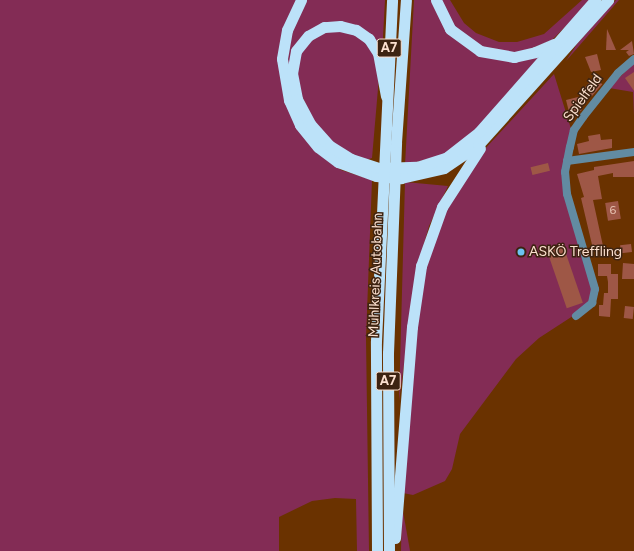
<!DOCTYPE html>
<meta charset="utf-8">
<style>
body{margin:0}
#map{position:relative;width:634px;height:551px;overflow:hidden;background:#6a3200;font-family:Figtree,sans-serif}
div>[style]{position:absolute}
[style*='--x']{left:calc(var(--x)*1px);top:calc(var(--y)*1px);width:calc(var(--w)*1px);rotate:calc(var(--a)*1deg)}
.green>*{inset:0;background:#832c55}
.building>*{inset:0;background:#9e5746;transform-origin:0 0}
.minor>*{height:8px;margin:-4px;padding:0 4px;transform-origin:4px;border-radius:4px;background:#628ba2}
.highway>*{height:11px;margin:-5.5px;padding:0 5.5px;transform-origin:5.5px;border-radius:5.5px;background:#bce2f9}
.dots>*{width:11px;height:11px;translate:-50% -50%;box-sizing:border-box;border:2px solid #3d2311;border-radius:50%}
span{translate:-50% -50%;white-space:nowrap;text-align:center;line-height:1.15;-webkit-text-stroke:3px #3d2311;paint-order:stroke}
.number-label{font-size:12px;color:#e4bead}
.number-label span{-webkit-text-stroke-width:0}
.shield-label span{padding:1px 3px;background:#3d2311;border:1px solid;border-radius:3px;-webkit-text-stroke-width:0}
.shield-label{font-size:13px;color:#fce0cf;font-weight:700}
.street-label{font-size:14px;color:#fce0cf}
.poi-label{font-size:14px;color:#fce0cf}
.left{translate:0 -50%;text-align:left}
</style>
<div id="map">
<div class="green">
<div style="clip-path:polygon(0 0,297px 0,281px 39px,314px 150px,341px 170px,372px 180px,366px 338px,369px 551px,357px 551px,356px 499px,335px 498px,312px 501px,279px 517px,279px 551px,0 551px)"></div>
<div style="clip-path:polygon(305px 0,385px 0,382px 55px,356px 27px,302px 37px,291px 92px,345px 163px,288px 91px,287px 41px)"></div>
<div style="clip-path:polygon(414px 0,433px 0,437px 13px,484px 55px,549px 48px,487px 119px,447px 154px,405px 165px)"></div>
<div style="clip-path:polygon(440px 0,450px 0,464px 23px,476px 33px,499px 42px,517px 42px,544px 34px,582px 0,592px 0,552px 40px,520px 53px,487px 50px,456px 31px)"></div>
<div style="clip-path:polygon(616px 0,619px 0,566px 61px,577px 44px)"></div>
<div style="clip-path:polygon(348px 29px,371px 46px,379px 77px,372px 158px,363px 161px,329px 142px,319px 131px,295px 82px,298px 54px,316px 33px)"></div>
<div style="clip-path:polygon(634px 63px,634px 116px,633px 92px,609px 88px)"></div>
<div style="clip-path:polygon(554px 74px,572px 132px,564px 163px,591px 287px,591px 298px,579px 312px,539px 338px,516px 359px,460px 434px,452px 469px,445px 481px,413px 495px,403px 493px,416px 322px,424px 268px,446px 208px,483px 151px)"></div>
<div style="clip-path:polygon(405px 182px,448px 186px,429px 226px,417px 269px,399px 401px)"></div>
<div style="clip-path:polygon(402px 506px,409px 545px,410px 551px,401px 551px)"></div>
</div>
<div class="building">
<div style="clip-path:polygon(607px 29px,616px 50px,606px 50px)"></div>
<div style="clip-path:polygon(632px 41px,634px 54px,629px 56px,626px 52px,629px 50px,620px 50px)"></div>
<div style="clip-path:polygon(597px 54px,601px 70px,591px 72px,585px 57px)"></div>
<div style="clip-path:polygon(634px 72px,634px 91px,625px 78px)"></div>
<div style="left:594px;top:77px;width:11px;height:16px;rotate:41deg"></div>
<div style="clip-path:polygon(578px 97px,582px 110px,570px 116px,566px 100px)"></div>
<div style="clip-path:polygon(600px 134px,601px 140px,612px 139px,612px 148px,579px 154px,577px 144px,589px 141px,588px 136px)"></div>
<div style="clip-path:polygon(634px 161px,634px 177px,613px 177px,613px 173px,598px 176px,602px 199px,593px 200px,603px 246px,593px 249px,581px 198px,584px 197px,577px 174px,594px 170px,594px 167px)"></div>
<div style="left:548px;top:163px;width:8px;height:18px;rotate:76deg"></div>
<div style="left:618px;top:201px;width:18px;height:13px;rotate:81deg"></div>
<div style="left:631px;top:244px;width:8px;height:11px;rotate:83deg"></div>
<div style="left:563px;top:245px;width:61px;height:17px;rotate:71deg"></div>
<div style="clip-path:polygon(623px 263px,634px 264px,634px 279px,622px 279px)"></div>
<div style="clip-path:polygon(598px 264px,611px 264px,611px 274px,618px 274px,618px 299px,611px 299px,610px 317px,599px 316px,599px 305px,603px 305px,604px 293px,608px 293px,608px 282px,607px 276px,598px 276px)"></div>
<div style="left:625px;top:306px;width:9px;height:12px;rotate:6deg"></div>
</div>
<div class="minor">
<div style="--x:567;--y:161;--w:68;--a:-7.7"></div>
<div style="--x:576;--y:316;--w:21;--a:-39"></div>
<div style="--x:592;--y:303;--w:14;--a:-78"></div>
<div style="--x:595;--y:289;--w:99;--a:-106.4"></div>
<div style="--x:567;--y:194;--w:22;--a:-95"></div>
<div style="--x:565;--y:172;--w:25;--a:-79"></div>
<div style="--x:570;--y:147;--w:17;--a:-77"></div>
<div style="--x:574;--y:130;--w:16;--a:-55"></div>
<div style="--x:583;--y:117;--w:56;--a:-51.5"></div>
<div style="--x:618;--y:73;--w:21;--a:-41"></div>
</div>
<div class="highway">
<div style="--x:301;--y:0;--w:33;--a:115"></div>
<div style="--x:287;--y:30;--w:29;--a:100"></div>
<div style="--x:282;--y:59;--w:42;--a:80.3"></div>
<div style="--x:289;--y:100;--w:27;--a:66"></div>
<div style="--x:300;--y:125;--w:28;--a:51"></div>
<div style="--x:318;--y:147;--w:25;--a:37"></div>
<div style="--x:338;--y:162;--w:40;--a:20.2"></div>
<div style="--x:376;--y:176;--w:25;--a:5"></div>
<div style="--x:401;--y:178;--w:44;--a:-13.1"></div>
<div style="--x:444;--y:168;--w:41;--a:-34.1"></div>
<div style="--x:478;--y:145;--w:195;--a:-48.1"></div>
<div style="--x:436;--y:0;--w:32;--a:64"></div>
<div style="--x:450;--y:29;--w:37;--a:36"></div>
<div style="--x:480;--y:51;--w:35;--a:10"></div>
<div style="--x:514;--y:57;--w:22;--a:-13"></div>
<div style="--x:535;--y:52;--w:21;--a:-23"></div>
<div style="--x:386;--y:96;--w:44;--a:-100.5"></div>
<div style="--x:378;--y:53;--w:17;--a:-123"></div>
<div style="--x:369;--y:39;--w:16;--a:-145"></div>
<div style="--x:356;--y:30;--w:16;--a:-166"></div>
<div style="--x:340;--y:26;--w:16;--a:176"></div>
<div style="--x:324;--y:27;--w:18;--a:151"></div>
<div style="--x:308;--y:36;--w:19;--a:129"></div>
<div style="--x:296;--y:51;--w:22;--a:100"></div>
<div style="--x:292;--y:73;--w:26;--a:79"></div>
<div style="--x:297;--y:99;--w:30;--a:62"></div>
<div style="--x:311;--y:125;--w:28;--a:48"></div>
<div style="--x:330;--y:146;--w:25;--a:32"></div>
<div style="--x:351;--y:159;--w:29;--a:18"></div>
<div style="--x:379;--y:168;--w:38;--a:-2"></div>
<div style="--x:417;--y:167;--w:32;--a:-18"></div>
<div style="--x:447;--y:157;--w:41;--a:-38"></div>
<div style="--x:479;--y:132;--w:176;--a:-48.7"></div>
<div style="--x:395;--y:538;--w:212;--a:-85.4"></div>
<div style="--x:412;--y:327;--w:62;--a:-81.6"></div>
<div style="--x:421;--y:266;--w:63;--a:-70.4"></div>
<div style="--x:442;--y:207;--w:70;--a:-57.2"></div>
<div style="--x:377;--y:551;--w:210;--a:-90.3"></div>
<div style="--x:376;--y:341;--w:341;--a:-87.3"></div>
<div style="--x:389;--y:551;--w:198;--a:-90.3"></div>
<div style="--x:388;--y:353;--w:211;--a:-87.8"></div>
<div style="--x:396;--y:142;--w:142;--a:-86"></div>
</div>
<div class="dots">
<div style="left:521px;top:252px;background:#6cc3f2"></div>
</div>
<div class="number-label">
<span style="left:613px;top:211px">6</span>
</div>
<div class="shield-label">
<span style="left:389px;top:48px">A7</span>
<span style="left:388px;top:381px">A7</span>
</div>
<div class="street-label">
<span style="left:583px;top:98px;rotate:-54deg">Spielfeld</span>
<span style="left:376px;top:275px;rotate:-88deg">Mühlkreis Autobahn</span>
</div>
<div class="poi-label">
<span class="left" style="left:529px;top:252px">ASKÖ Treffling</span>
</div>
</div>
